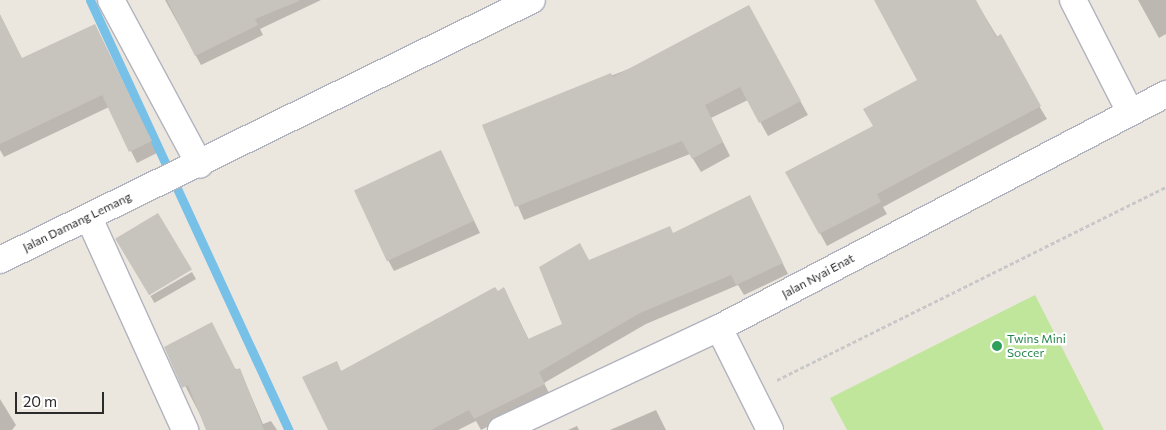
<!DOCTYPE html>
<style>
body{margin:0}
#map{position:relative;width:1166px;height:430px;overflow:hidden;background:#ece7de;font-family:Commissioner,sans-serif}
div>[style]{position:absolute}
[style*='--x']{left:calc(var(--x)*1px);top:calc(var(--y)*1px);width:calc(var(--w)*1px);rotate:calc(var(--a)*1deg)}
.pitch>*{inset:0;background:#bfe69a}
.shadow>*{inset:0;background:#0003;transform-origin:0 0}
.stream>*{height:9px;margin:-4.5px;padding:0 4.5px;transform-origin:4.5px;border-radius:4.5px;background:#77c0e8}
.building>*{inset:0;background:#c7c4bd;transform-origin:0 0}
.path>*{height:3px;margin-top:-1.5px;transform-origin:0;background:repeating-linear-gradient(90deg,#c8c8c8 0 4px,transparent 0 6.5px)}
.roads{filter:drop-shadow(1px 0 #b1b3be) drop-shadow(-1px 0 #b1b3be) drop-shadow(0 1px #b1b3be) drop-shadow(0 -1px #b1b3be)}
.minor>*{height:26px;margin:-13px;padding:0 13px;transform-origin:13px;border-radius:13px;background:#fff}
.dots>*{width:14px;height:14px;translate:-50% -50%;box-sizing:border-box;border:2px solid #fff;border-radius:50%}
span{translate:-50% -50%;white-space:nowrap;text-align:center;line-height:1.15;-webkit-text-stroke:4.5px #fff;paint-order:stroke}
.street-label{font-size:12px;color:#2b2b2b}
.leisure-label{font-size:12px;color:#27864d}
.left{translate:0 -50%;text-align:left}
.scale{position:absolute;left:15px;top:392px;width:89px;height:22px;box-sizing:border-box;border:2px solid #2b2b2b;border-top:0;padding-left:6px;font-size:15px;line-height:18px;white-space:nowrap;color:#2b2b2b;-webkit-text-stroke:4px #fff;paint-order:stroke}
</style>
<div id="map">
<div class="pitch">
<div style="clip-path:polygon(1035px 295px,1104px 430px,847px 430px,830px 398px)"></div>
</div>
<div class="shadow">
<div style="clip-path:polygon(165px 0,321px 0,260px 29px,263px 35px,201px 65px)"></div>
<div style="clip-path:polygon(875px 0,975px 0,1047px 119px,883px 207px,887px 214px,827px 246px,787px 173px,874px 127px,918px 80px)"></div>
<div style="clip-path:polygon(1138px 0,1166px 0,1166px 34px,1159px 38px)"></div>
<div style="clip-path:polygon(0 15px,22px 59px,101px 37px,157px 153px,137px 163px,109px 107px,4px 157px,0 150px)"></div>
<div style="clip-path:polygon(756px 20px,808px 115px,768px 136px,748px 100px,711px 118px,730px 156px,701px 172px,690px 154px,524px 220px,483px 125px)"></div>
<div style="clip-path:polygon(441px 152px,480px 233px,394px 271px,388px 260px)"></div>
<div style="clip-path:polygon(755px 208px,788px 274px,744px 295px,738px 285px,646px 324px,544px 383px,550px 395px,481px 430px,476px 421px,458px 430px,328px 430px,336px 363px,342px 372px,504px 289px,529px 340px,564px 325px,589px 261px)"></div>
<div style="left:192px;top:272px;width:8px;height:48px;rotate:60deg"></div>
<div style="clip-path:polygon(165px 347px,240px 370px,263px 424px,271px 421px,277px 430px,208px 430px)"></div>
<div style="clip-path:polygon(0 399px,16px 425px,12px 430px,0 430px)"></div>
<div style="clip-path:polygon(656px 410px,666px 430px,610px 430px)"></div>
<div style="clip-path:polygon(577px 426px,579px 430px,568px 430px)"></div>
</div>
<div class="stream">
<div style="--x:90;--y:0;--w:474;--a:65.2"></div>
</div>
<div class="building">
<div style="clip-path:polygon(167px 0,299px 0,299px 1px,255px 19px,258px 25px,195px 56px)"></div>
<div style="clip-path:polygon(874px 0,976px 0,996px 37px,1001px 34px,1041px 106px,877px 194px,881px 202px,819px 234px,785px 172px,873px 126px,863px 109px,917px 80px)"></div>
<div style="clip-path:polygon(749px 5px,801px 101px,759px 123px,740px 87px,705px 105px,723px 142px,692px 159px,682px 141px,515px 207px,482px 125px,611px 73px,613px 77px)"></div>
<div style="clip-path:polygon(0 14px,22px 58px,95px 24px,152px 141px,129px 152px,102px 95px,0 144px)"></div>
<div style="left:441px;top:150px;width:78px;height:96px;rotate:65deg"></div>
<div style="clip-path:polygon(750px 195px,783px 263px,736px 285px,731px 275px,640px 313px,539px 372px,545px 384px,474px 419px,469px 410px,431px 430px,328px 430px,302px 377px,337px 361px,341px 371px,495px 287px,498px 291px,504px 287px,528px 339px,562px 324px,539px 267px,580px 243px,589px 260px,670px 226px,673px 233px)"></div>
<div style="left:158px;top:213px;width:66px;height:50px;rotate:59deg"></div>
<div style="clip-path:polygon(212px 322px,236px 370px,240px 368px,264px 430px,206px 430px,188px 385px,182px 388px,164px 347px)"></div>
</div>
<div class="path">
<div style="--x:777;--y:380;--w:434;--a:-26.4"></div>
</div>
<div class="roads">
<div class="minor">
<div style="--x:111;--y:0;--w:187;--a:61.7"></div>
<div style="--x:1073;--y:0;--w:126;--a:63"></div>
<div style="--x:89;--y:218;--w:233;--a:65.6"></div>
<div style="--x:0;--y:260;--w:592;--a:-26.05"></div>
<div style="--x:719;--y:328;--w:114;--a:63.4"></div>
<div style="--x:501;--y:430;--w:241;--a:-25.1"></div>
<div style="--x:719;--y:328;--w:505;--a:-27.63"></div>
</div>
</div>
<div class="dots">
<div style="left:997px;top:346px;background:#2e9e5b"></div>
</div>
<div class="street-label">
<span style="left:77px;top:222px;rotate:-26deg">Jalan Damang Lemang</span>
<span style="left:818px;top:276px;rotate:-28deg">Jalan Nyai Enat</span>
</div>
<div class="leisure-label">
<span class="left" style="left:1007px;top:346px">Twins Mini<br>Soccer</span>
</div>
<div class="scale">20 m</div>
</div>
